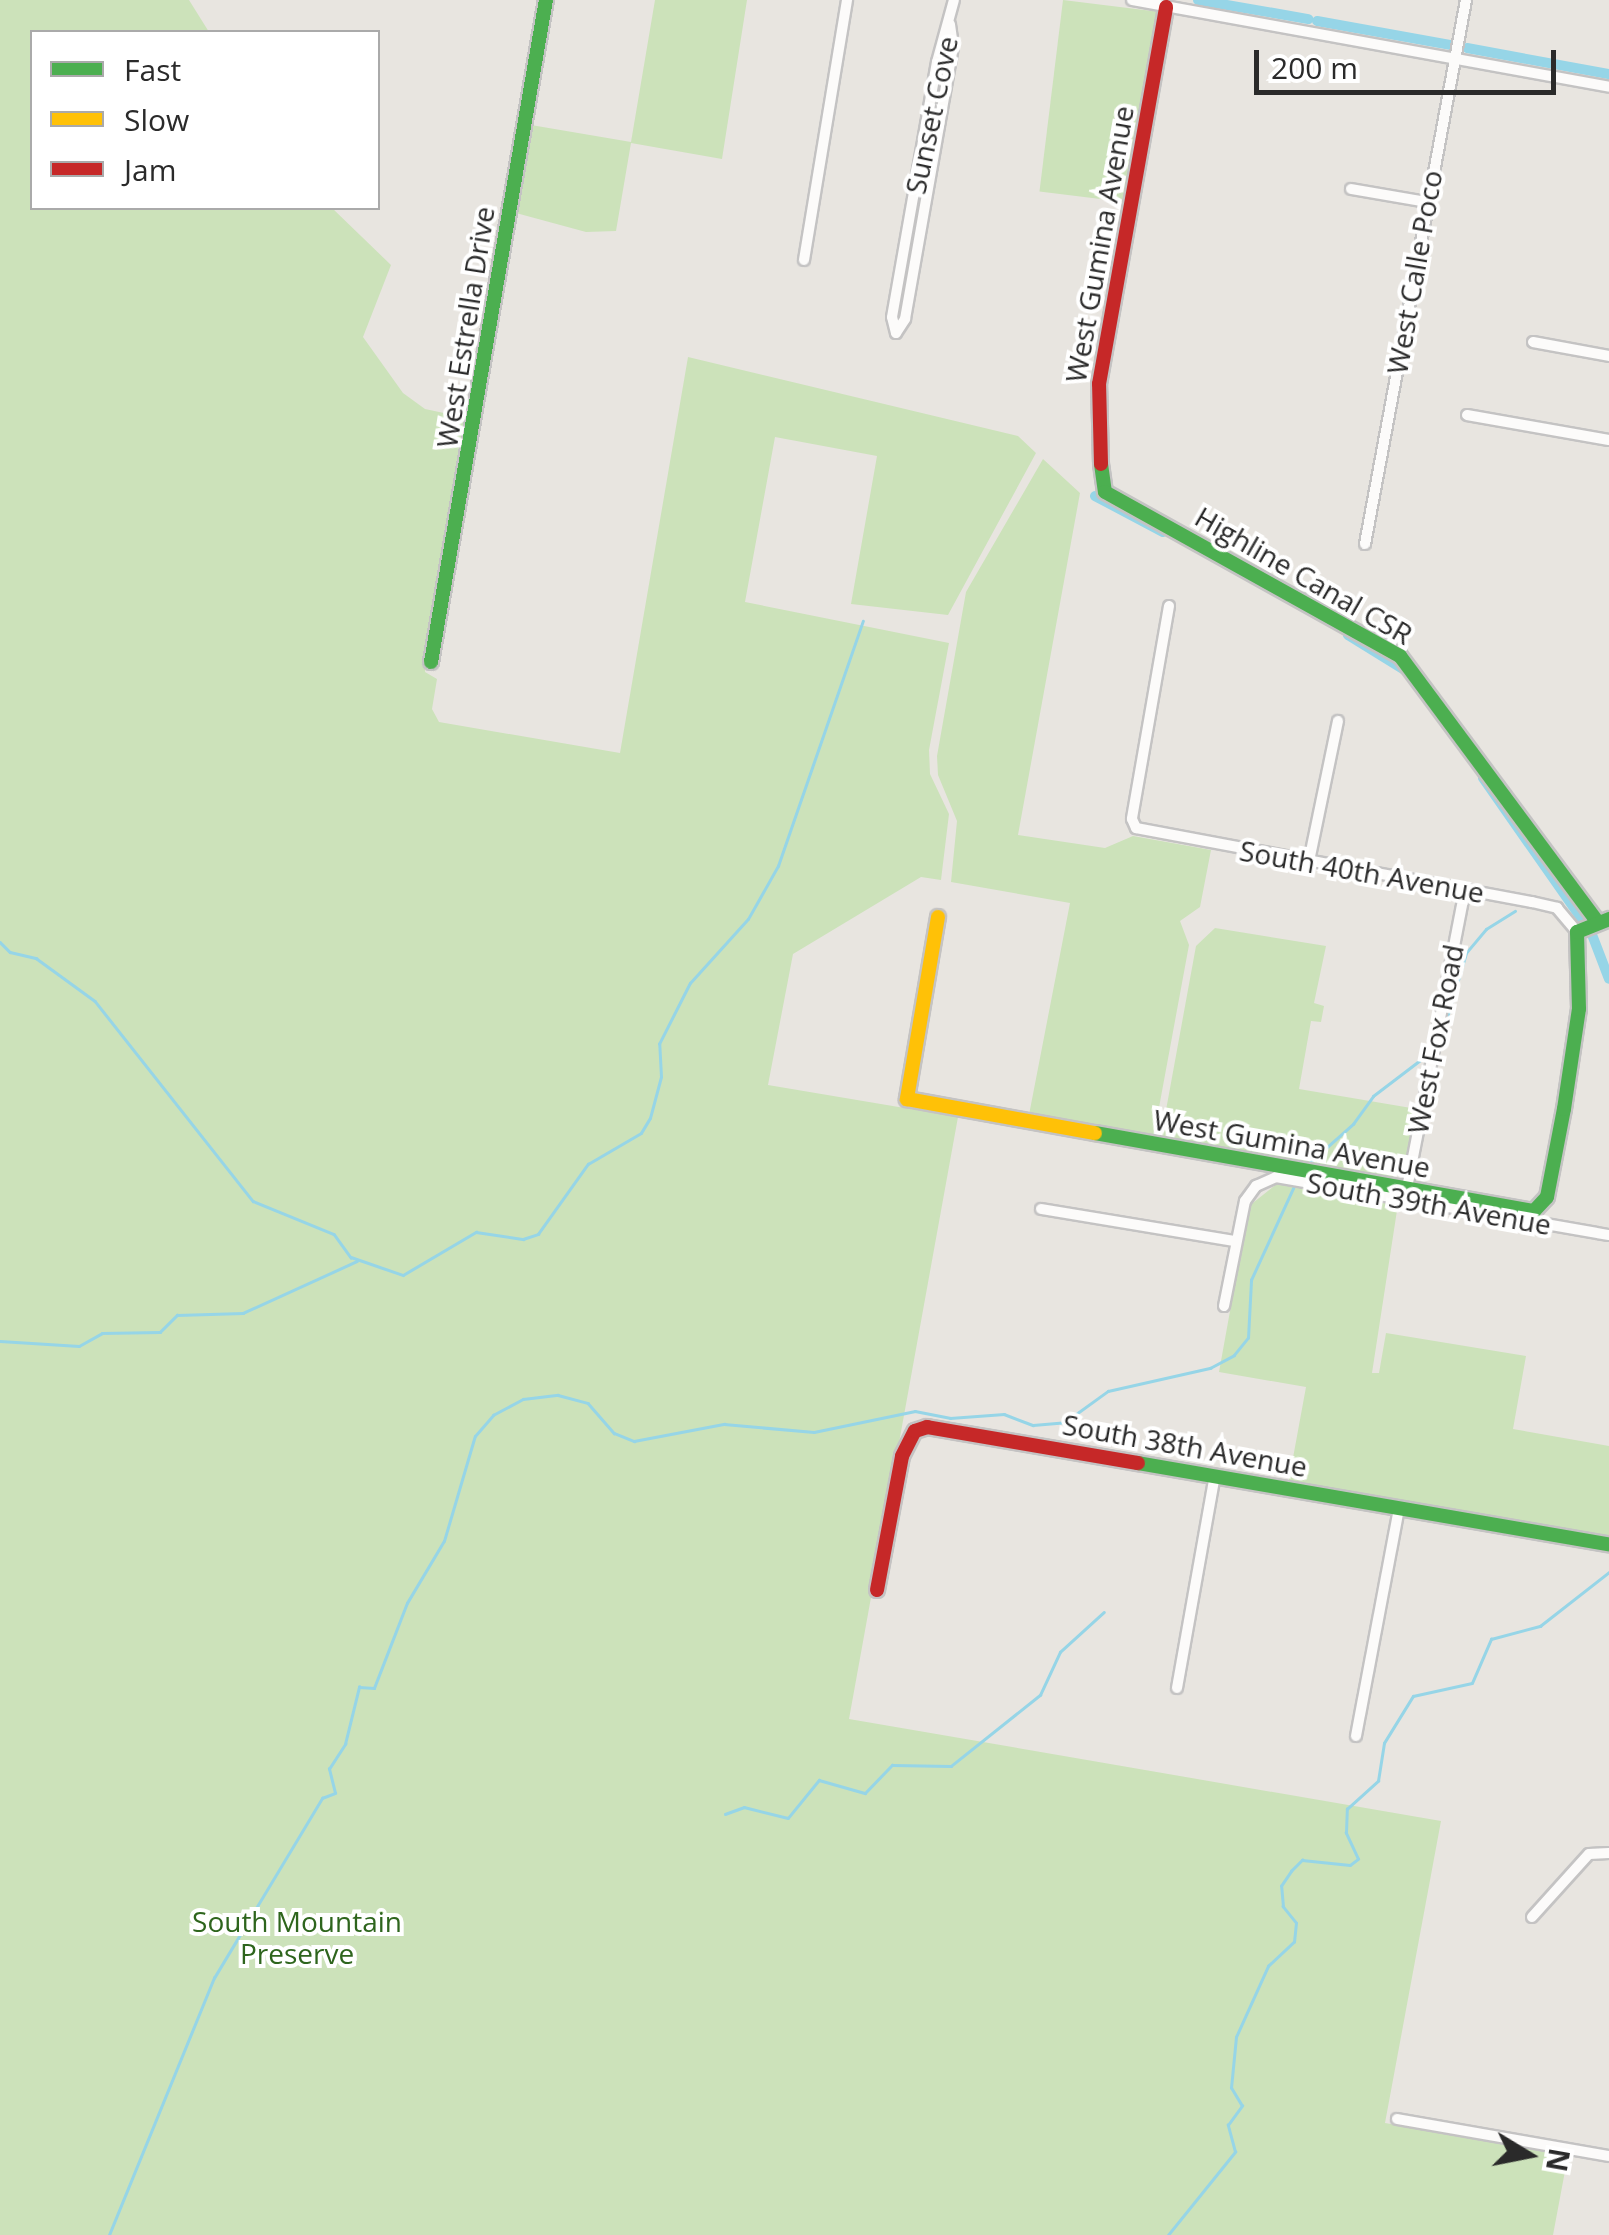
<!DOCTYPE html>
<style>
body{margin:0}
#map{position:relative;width:1609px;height:2235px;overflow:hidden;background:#e8e5e0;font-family:"Open Sans",sans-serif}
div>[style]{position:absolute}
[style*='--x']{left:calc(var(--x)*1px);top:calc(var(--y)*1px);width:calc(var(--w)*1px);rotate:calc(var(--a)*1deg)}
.green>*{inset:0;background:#cce2ba;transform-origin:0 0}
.stream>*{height:2.5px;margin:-1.25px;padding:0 1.25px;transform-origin:1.25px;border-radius:1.25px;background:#96d5e7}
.canal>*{height:10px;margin:-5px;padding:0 5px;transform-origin:5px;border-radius:5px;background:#96d5e7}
.roads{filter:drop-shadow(2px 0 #c4c3c3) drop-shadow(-2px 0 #c4c3c3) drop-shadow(0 2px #c4c3c3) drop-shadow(0 -2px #c4c3c3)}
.street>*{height:10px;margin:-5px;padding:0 5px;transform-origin:5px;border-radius:5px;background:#fcfbfa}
.fast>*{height:14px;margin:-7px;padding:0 7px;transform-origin:7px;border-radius:7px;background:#4caf50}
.slow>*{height:14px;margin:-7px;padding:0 7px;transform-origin:7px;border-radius:7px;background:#ffc107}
.jam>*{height:14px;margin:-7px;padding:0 7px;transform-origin:7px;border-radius:7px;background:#c62828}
span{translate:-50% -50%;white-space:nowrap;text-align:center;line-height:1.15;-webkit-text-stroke:8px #fff;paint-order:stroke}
.street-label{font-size:28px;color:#2a2a2a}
.park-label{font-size:28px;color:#2e651d}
.legend{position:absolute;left:30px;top:30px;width:350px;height:180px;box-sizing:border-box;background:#fff;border:2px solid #aaa;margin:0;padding:12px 18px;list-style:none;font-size:30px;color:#2a2a2a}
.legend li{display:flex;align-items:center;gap:20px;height:50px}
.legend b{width:50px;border:2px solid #aaa}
.north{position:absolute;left:1479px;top:2105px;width:100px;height:100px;-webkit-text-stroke:8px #fff;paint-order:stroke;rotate:100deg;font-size:28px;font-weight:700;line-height:40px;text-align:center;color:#2a2a2a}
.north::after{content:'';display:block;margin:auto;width:35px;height:45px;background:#2a2a2a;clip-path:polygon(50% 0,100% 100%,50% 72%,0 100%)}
.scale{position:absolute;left:1254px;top:50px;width:302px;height:45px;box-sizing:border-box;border:5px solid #2a2a2a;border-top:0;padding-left:12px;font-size:30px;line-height:35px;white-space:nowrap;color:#2a2a2a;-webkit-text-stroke:8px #fff;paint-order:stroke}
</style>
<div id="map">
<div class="green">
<div style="clip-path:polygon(0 0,189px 0,209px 32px,32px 32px,32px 208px,332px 208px,391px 265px,363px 337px,403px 393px,425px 409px,472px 419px,425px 672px,437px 679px,432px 709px,439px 722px,620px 753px,688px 357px,1018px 436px,1036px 453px,948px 615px,851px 604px,877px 456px,775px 437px,745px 602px,949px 643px,929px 750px,930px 774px,949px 814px,941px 880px,921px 877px,793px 954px,768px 1085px,958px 1117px,849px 1719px,1441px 1821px,1385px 2123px,1568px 2155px,1553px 2235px,0 2235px)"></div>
<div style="clip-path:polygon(655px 0,747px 0,722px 159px,631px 143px,616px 231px,586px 232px,516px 213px,531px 125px,631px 142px)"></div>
<div style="left:1063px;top:0;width:94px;height:193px;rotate:7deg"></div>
<div style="clip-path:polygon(1043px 459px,1080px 493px,1018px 835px,1105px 848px,1133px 836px,1211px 850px,1200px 907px,1180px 921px,1189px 945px,1153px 1140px,1028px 1120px,1070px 903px,951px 882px,957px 821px,938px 775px,937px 756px,966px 592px)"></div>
<div style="clip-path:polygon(1215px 928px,1326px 946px,1314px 1003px,1324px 1006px,1321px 1022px,1311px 1021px,1299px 1089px,1417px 1109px,1407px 1165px,1389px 1180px,1160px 1143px,1196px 946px)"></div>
<div style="clip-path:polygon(1278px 1183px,1398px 1204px,1372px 1373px,1379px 1373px,1386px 1333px,1526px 1356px,1513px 1429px,1609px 1446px,1609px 1537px,1288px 1485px,1306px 1387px,1219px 1372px,1249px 1206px)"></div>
</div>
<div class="stream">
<div style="--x:0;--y:942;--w:14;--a:45"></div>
<div style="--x:10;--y:952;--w:27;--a:13"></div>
<div style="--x:36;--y:958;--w:73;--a:36.1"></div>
<div style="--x:95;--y:1001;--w:255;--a:51.7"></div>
<div style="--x:253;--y:1201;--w:87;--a:22.2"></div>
<div style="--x:334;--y:1234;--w:29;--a:54"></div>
<div style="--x:351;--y:1257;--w:55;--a:19.1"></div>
<div style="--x:403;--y:1275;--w:85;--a:-30.5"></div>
<div style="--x:476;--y:1232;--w:48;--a:8.5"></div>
<div style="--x:523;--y:1239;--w:16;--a:-18"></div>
<div style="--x:538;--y:1234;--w:86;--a:-54.5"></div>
<div style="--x:588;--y:1164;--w:61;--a:-30.3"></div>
<div style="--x:641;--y:1133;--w:17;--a:-59"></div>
<div style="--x:650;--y:1118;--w:42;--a:-75"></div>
<div style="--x:661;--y:1077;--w:33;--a:-93"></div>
<div style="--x:659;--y:1044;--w:68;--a:-63.1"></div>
<div style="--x:690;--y:983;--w:86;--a:-47.8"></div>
<div style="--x:748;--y:919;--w:61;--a:-60.5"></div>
<div style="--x:778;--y:866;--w:259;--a:-70.9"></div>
<div style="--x:1440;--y:1041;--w:92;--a:-73.5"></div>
<div style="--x:1466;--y:953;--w:31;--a:-50"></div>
<div style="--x:1486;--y:929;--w:34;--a:-32"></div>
<div style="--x:1307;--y:1165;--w:62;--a:-41.7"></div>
<div style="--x:1353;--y:1124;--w:34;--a:-54"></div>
<div style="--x:1373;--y:1096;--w:63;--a:-37.2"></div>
<div style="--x:0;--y:1341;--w:79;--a:3.6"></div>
<div style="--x:79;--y:1346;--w:26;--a:-29"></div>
<div style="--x:102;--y:1333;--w:58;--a:-1"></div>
<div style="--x:160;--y:1332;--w:24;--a:-45"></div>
<div style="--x:177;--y:1315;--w:66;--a:-1.7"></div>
<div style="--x:243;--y:1313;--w:125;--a:-24.5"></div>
<div style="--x:725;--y:1814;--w:20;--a:-20"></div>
<div style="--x:744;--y:1807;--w:45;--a:14"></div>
<div style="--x:788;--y:1818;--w:49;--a:-50.8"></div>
<div style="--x:819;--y:1780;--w:48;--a:15.8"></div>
<div style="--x:865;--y:1793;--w:39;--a:-46"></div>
<div style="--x:892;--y:1765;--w:59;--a:1"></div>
<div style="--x:951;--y:1766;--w:114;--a:-38.6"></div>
<div style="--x:1040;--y:1695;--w:47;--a:-65.1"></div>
<div style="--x:1060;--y:1652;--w:59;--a:-42.3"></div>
<div style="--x:109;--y:2235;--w:278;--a:-67.8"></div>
<div style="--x:214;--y:1978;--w:210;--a:-59"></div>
<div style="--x:322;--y:1798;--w:14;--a:-21"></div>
<div style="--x:335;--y:1793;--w:25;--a:-104"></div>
<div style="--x:329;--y:1769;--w:30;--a:-57"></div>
<div style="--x:345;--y:1744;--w:59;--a:-76.2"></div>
<div style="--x:359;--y:1687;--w:15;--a:4"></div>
<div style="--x:374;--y:1688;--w:91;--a:-68.8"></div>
<div style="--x:407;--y:1603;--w:72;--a:-59.2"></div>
<div style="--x:444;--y:1541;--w:109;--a:-73.6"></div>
<div style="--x:475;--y:1436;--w:28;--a:-49"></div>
<div style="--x:493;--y:1415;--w:34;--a:-28"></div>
<div style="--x:523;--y:1399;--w:35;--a:-7"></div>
<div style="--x:558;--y:1395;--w:31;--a:15"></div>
<div style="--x:588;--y:1403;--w:40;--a:49"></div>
<div style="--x:614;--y:1433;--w:22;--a:22"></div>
<div style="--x:634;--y:1441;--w:92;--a:-10.7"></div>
<div style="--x:724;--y:1424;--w:90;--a:5.1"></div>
<div style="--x:814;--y:1432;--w:103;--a:-11.7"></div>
<div style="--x:915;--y:1411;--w:36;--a:11"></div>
<div style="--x:950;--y:1418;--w:54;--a:-4.2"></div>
<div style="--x:1004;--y:1414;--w:31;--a:21"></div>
<div style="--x:1033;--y:1425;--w:32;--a:-5"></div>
<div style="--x:1065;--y:1422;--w:53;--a:-35.8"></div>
<div style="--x:1108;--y:1391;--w:105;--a:-12.7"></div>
<div style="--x:1210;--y:1368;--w:27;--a:-28"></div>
<div style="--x:1234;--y:1355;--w:22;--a:-51"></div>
<div style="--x:1248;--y:1338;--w:58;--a:-87"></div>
<div style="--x:1251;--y:1280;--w:106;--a:-65.4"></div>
<div style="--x:1168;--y:2235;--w:107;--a:-51.1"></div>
<div style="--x:1235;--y:2152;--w:28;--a:-105"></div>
<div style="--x:1228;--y:2125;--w:24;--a:-54"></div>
<div style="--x:1242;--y:2106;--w:21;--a:-121"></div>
<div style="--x:1231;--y:2088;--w:51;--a:-84.4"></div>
<div style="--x:1236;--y:2037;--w:78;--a:-65.7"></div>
<div style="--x:1268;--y:1966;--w:35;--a:-43"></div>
<div style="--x:1294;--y:1942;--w:19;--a:-84"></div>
<div style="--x:1296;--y:1923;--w:21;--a:-129"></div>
<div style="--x:1283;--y:1907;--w:21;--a:-95"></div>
<div style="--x:1281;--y:1886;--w:18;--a:-56"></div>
<div style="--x:1291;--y:1871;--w:16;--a:-45"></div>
<div style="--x:1302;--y:1860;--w:48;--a:5.9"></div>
<div style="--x:1350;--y:1865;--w:10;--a:-37"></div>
<div style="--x:1358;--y:1859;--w:29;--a:-115"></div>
<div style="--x:1346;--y:1833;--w:24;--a:-88"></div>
<div style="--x:1347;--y:1809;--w:42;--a:-42.1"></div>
<div style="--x:1378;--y:1781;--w:38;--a:-81"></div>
<div style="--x:1384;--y:1743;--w:55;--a:-58.3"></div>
<div style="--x:1413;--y:1696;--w:60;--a:-12.4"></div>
<div style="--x:1472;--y:1683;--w:48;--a:-66.6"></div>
<div style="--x:1491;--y:1639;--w:51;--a:-14.9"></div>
<div style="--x:1540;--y:1626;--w:88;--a:-38"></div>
</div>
<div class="canal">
<div style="--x:1198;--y:0;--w:112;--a:9.8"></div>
<div style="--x:1317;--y:21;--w:135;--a:10.2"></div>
<div style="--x:1467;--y:48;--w:144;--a:10.4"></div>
<div style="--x:1095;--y:496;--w:77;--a:27.9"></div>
<div style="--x:1348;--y:635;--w:68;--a:31.8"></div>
<div style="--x:1483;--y:778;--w:188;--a:55"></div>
<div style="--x:1591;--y:932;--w:50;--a:69"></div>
</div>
<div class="roads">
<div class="street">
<div style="--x:1132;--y:0;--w:485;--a:10.3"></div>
<div style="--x:1351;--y:189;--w:77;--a:9.7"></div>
<div style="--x:804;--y:260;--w:264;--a:-80.6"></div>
<div style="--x:896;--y:333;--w:16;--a:-104"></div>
<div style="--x:892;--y:317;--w:259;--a:-80"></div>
<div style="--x:937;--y:62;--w:64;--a:-74.7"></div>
<div style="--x:896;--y:333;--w:17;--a:-57"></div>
<div style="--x:905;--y:319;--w:277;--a:-80"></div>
<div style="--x:953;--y:46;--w:22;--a:-98"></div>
<div style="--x:1533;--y:342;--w:77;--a:10.4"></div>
<div style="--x:1467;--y:415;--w:144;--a:10"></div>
<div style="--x:1365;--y:544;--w:553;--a:-79.48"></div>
<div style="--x:1169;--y:606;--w:216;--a:99.9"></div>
<div style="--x:1132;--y:819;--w:10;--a:66"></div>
<div style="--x:1136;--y:828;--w:403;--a:10.6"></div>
<div style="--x:1532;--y:902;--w:26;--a:13"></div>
<div style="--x:1557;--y:908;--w:31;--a:50"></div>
<div style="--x:1309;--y:861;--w:143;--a:-78.3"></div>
<div style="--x:1407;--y:1188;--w:305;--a:-79"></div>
<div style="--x:1041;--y:1209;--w:197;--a:9.4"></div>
<div style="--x:1224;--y:1306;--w:107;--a:-78.7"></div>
<div style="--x:1245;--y:1201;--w:19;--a:-54"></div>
<div style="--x:1256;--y:1186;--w:22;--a:-24"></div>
<div style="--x:1276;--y:1177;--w:338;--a:9.9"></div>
<div style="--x:1177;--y:1688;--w:216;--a:-79.9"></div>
<div style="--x:1356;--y:1736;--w:232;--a:-79.3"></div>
<div style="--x:1532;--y:1917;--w:85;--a:-47.9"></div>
<div style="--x:1589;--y:1854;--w:20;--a:-3"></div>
<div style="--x:1397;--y:2119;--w:215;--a:9.9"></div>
</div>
<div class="fast">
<div style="--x:1101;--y:464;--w:28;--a:82"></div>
<div style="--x:1105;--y:492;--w:338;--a:29.1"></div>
<div style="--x:1400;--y:656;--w:329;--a:53.4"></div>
<div style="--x:431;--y:662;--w:672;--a:-80.15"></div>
<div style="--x:1095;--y:1133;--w:446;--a:10.1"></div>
<div style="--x:1534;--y:1211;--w:19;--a:-47"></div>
<div style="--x:1547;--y:1197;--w:90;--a:-79.1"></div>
<div style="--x:1564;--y:1109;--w:101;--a:-81.5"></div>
<div style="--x:1579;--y:1009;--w:77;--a:-91.5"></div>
<div style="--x:1577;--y:932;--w:35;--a:-22"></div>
<div style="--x:1138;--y:1463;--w:478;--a:9.8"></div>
</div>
<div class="slow">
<div style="--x:938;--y:917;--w:185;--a:99.7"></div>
<div style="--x:907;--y:1099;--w:191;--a:10.3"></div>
</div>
<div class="jam">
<div style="--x:1101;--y:464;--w:80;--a:-91.4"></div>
<div style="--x:1099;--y:384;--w:383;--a:-79.9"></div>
<div style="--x:877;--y:1590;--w:136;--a:-79.4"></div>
<div style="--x:902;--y:1456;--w:28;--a:-63"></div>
<div style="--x:915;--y:1431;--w:13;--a:-18"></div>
<div style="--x:927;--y:1427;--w:214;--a:9.7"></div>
</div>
</div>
<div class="street-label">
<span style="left:931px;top:115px;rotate:-78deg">Sunset Cove</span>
<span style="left:1099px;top:244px;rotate:-80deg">West Gumina Avenue</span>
<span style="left:1414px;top:272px;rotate:-80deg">West Calle Poco</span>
<span style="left:465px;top:327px;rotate:-81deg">West Estrella Drive</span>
<span style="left:1304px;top:575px;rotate:30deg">Highline Canal CSR</span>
<span style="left:1362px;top:871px;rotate:10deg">South 40th Avenue</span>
<span style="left:1435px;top:1039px;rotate:-79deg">West Fox Road</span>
<span style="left:1292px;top:1143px;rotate:10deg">West Gumina Avenue</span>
<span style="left:1429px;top:1203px;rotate:10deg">South 39th Avenue</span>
<span style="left:1185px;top:1445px;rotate:10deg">South 38th Avenue</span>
</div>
<div class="park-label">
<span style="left:297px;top:1937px">South Mountain<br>Preserve</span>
</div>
<ul class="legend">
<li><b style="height:12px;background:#4caf50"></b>Fast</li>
<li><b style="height:12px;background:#ffc107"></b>Slow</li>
<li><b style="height:12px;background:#c62828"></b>Jam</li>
</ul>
<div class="north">N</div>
<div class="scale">200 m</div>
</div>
